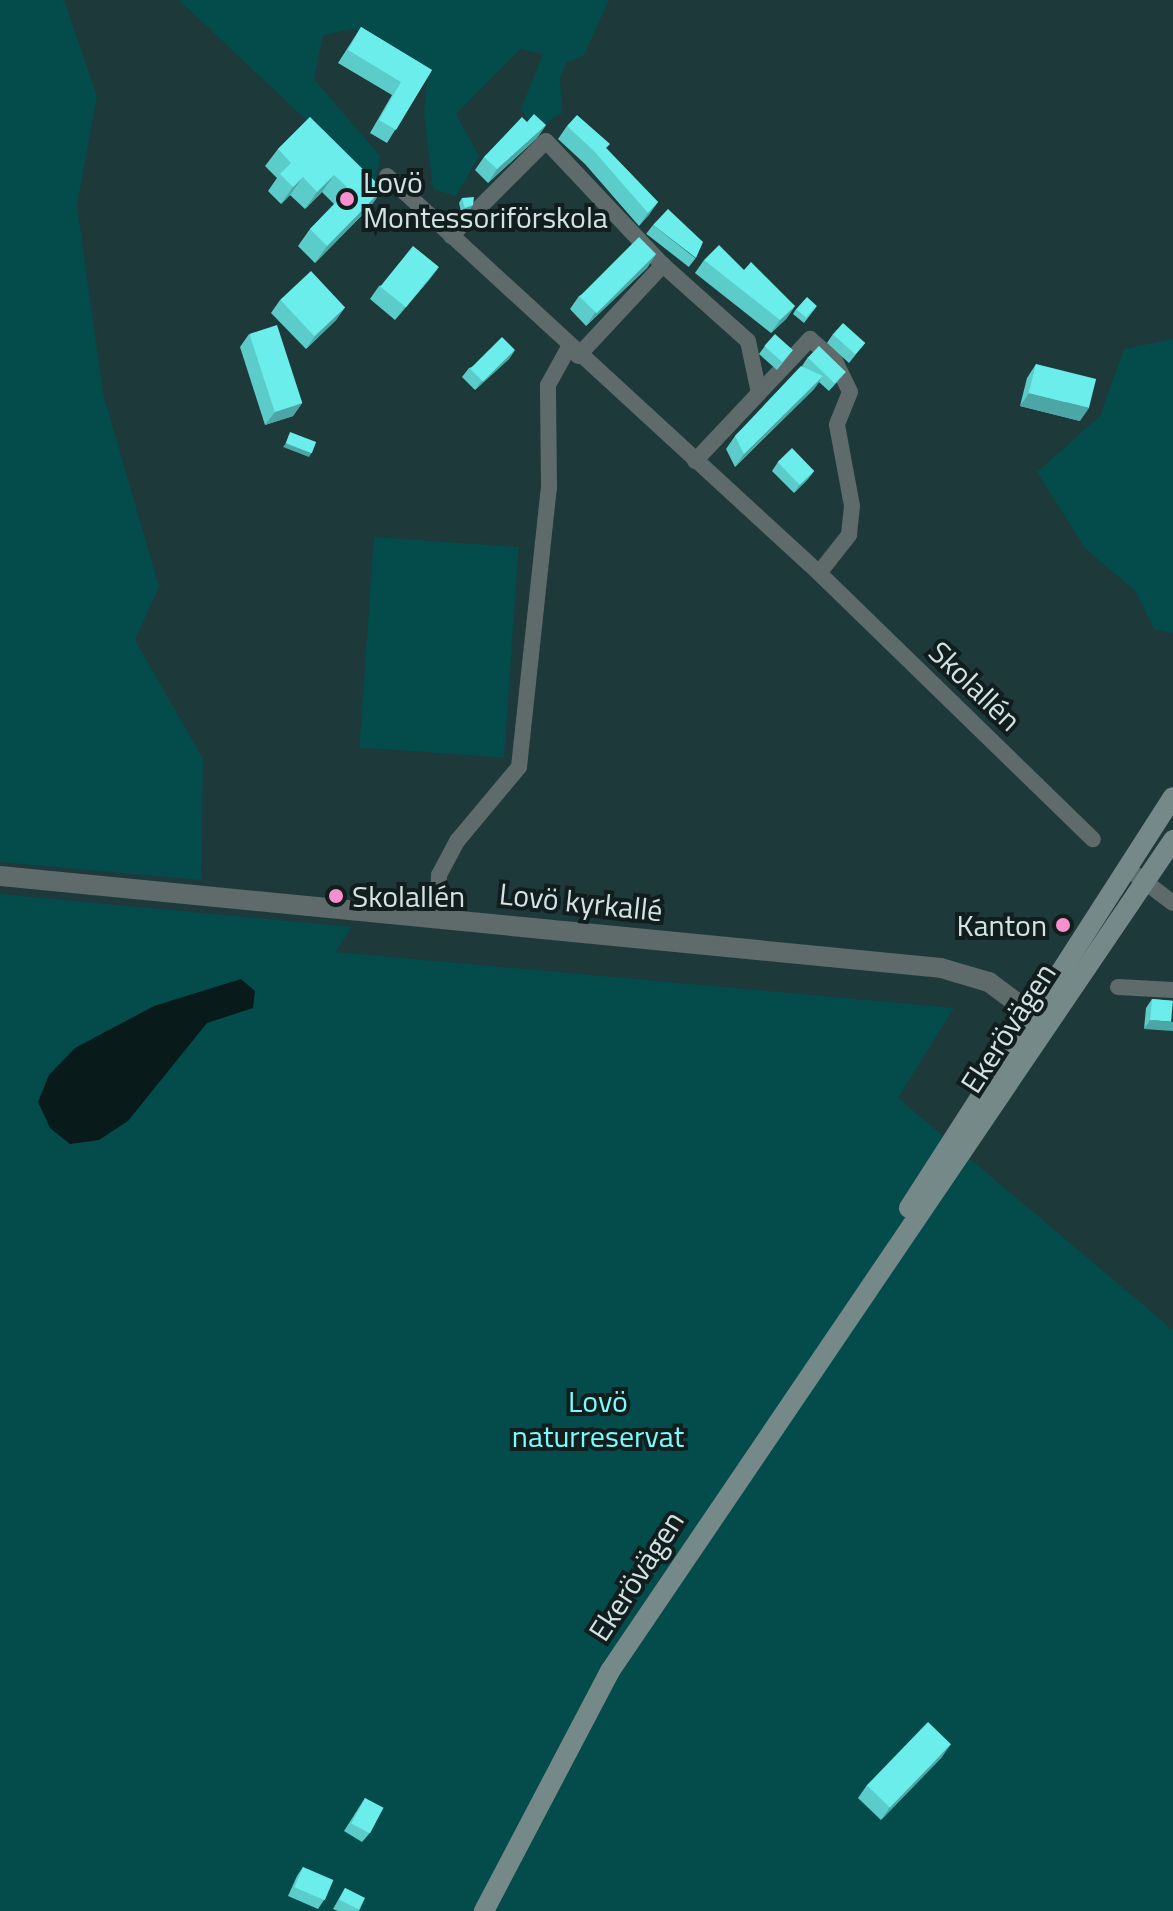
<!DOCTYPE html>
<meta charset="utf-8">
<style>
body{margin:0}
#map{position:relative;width:1173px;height:1911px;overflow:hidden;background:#1e3939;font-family:"Titillium Web",sans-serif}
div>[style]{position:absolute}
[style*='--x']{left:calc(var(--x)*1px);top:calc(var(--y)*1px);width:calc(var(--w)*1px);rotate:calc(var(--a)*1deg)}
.green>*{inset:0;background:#044b4b;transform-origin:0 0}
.water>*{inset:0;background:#091a1a}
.minor>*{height:16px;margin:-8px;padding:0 8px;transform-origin:8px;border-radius:8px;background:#5f6b6a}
.tertiary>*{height:20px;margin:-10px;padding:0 10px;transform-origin:10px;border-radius:10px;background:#5f6b6a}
.secondary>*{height:20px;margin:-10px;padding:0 10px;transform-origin:10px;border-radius:10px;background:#768989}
.wall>*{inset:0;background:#5ccccb;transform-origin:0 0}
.shaded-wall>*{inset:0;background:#4ba6a5}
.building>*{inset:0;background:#6bedec;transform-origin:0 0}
.dots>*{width:22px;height:22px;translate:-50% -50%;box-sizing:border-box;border:4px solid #121e1d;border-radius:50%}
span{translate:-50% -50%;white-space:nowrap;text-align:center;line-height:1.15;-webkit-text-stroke:8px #121e1d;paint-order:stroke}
.poi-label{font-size:30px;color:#d3e2e2}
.left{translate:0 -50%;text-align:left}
.right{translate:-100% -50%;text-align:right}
.street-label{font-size:30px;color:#d3e2e2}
.park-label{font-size:30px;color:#79fcfb}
</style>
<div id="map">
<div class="green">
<div style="clip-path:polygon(0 0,64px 0,97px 96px,77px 205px,103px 393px,159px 587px,135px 640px,203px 759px,201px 880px,0 862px)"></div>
<div style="clip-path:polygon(179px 0,609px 0,584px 55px,567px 62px,560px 78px,562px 113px,534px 130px,521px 109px,543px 54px,520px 49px,456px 114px,479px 156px,456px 196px,433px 189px,424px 114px,428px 69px,353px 29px,323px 35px,314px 79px,380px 156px,375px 185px)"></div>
<div style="clip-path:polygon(1173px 339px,1173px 633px,1154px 629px,1136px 592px,1085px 548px,1037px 472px,1100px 416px,1124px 349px)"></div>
<div style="left:374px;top:537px;width:145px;height:211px;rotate:4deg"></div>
<div style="clip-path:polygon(0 894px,352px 927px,336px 952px,954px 1008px,898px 1098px,1173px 1330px,1173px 1911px,0 1911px)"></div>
</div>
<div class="water">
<div style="clip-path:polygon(241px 979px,255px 991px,253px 1008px,207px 1023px,128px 1121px,99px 1140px,70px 1144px,50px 1128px,38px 1102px,49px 1075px,75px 1048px,154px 1006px)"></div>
</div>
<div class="minor">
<div style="--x:387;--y:176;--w:587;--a:42.58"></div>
<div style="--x:819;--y:573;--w:382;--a:44.2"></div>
<div style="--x:451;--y:236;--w:134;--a:-45"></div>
<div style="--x:546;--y:141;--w:170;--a:46.7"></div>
<div style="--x:663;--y:265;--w:114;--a:41.8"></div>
<div style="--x:748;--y:341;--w:53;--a:78.1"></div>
<div style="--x:578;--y:356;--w:125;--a:-47"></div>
<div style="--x:695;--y:461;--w:168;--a:-46.7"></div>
<div style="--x:810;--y:339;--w:33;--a:41"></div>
<div style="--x:835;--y:361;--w:34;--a:64"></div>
<div style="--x:850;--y:392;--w:35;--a:112"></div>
<div style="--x:837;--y:425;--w:82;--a:79.5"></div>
<div style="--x:852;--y:506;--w:29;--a:96"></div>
<div style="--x:849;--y:535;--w:48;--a:128.3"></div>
<div style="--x:1136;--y:875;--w:46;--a:37.1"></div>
<div style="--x:437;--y:917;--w:42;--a:-87.3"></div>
<div style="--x:439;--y:875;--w:40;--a:-62"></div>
<div style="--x:458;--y:840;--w:95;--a:-50.1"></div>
<div style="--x:519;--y:767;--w:281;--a:-83.9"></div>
<div style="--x:549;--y:488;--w:103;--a:-90.6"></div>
<div style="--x:548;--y:385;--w:43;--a:-61.1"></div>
<div style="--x:1118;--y:987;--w:55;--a:3.1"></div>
</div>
<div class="tertiary">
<div style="--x:0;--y:876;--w:945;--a:5.58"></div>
<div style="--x:941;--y:968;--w:50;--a:16.3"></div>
<div style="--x:989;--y:982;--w:70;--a:36.9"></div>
</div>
<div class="secondary">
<div style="--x:909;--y:1208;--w:488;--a:-57.3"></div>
<div style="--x:484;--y:1911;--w:271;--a:-62.3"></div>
<div style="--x:610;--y:1671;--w:1004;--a:-55.88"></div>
</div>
<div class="wall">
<div style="clip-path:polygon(361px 27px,432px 70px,387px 143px,370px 133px,392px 95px,338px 63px)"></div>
<div style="clip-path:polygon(310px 117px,371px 206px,315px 263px,298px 246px,310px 229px,334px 204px,322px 192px,305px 209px,290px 195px,281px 204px,268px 191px,277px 178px,265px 166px,278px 149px)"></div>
<div style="clip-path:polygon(527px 122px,546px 125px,537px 138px,488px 183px,475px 170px,484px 157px)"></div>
<div style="clip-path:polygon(567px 126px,607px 149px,658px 202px,639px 226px,585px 164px,558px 139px)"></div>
<div style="clip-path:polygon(462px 198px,473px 205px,470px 209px,461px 212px,459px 203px)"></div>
<div style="left:653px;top:225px;width:54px;height:11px;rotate:38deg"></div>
<div style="clip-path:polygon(656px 254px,647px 268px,586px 326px,570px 309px,579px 296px)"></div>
<div style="clip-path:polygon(704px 260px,744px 270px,795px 306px,786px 319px,771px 333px,695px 273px)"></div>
<div style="clip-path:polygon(439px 267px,429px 280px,395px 320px,370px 299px,379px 286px)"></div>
<div style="clip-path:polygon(280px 300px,345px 307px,336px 320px,306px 349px,271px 313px)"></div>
<div style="clip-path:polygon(817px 306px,804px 323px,793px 314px,796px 309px)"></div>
<div style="clip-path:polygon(249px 334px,302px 403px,293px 416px,265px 425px,240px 347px)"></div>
<div style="clip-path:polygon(833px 334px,865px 343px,849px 363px,827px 343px)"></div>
<div style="clip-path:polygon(765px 346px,793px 350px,777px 370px,759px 354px)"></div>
<div style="clip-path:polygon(515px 350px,509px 359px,475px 390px,462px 377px,469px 368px)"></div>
<div style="clip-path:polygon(808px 357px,846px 372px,829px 391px,819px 382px,814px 389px,735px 467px,726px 449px,735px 436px,804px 368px,802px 366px)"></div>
<div style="clip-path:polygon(1036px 364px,1080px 421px,1020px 406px,1027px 378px)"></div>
<div style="clip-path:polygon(778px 462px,814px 471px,808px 479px,794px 493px,772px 471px)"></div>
<div style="clip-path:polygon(1152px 999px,1173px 1001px,1144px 1029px,1146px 1008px)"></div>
<div style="clip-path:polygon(942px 1757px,881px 1820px,858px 1798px,867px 1785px)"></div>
<div style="clip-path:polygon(365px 1798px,369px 1834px,362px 1842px,344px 1831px)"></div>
<div style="clip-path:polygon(303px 1867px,324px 1900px,318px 1909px,288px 1896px,297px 1876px)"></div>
<div style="clip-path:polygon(345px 1888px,365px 1898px,359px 1911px,338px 1911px,333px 1909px)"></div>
</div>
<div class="shaded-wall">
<div style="clip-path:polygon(546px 125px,537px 138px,488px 183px,497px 169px)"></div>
<div style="clip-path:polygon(334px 175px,322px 192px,305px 209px,317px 192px)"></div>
<div style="clip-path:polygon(303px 177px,290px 195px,281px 204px,293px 187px)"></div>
<div style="clip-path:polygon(383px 189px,371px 206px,315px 263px,327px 246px)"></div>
<div style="clip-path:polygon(658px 202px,649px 215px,639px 226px,648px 213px)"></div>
<div style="clip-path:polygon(473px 205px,470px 209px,461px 212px,465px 208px)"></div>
<div style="clip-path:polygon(656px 254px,647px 268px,586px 326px,595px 313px)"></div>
<div style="clip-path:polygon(439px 267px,429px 280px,395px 320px,405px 307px)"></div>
<div style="clip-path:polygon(795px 306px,786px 319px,771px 333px,780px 320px)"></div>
<div style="clip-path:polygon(345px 307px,336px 320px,306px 349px,315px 336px)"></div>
<div style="clip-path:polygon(515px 350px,509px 359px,475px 390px,481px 382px)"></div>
<div style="clip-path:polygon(823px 376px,814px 389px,735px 467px,744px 454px)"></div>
<div style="clip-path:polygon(1029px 393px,1089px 408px,1080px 421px,1020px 406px)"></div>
<div style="clip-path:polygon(302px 403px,293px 416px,265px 425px,275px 412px)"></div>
<div style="clip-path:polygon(286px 443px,312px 452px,309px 457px,283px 447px)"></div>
<div style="clip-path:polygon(814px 471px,808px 479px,794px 493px,800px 484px)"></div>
<div style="clip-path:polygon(1150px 1020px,1173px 1022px,1173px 1031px,1144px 1029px)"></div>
<div style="clip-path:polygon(951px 1744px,942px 1757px,881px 1820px,890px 1807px)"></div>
</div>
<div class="building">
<div style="clip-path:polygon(361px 27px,432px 70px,396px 130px,379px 120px,401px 82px,348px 50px)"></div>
<div style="clip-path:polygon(534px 114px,546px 125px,497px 169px,484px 157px,522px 117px,527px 122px)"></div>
<div style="clip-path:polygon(577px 115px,610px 144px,606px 148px,658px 202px,648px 213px,594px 151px,567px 126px)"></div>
<div style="clip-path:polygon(310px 117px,383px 189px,327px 246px,310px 229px,349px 189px,334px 175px,317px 192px,303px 177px,293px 187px,280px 174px,291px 163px,278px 149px)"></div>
<div style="clip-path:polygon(474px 197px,473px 205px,465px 208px,462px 198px)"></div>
<div style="clip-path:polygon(668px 209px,703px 242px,696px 258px,653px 225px)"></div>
<div style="left:639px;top:237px;width:24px;height:84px;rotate:45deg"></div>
<div style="clip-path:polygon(719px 245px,744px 270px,751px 262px,795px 306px,780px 320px,704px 260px)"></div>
<div style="left:413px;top:246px;width:33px;height:52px;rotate:39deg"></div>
<div style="left:311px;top:271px;width:50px;height:42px;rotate:47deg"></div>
<div style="left:807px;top:297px;width:13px;height:16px;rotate:42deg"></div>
<div style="left:843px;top:323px;width:30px;height:15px;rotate:42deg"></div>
<div style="left:277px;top:325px;width:82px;height:29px;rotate:72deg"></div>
<div style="left:775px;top:334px;width:24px;height:16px;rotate:42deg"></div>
<div style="left:502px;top:337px;width:18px;height:45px;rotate:45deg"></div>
<div style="left:819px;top:346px;width:37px;height:16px;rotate:44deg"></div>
<div style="left:1036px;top:364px;width:62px;height:30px;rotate:14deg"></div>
<div style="clip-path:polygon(801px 366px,823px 376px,744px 454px,735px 436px)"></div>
<div style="left:290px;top:432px;width:28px;height:12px;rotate:21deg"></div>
<div style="left:792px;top:448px;width:32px;height:20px;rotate:46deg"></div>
<div style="left:1152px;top:999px;width:21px;height:21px;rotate:5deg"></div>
<div style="left:928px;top:1722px;width:32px;height:88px;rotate:44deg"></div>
<div style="left:365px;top:1798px;width:21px;height:29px;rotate:28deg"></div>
<div style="left:303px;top:1867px;width:33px;height:22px;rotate:23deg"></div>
<div style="left:345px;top:1888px;width:22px;height:13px;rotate:27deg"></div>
</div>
<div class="dots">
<div style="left:347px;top:199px;background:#f790cd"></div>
<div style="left:336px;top:896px;background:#f790cd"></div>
<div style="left:1063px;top:925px;background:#f790cd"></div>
</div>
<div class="poi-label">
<span class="left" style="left:363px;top:199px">Lovö<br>Montessoriförskola</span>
<span class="left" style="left:352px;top:896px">Skolallén</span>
<span class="right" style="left:1047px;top:925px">Kanton</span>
</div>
<div class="street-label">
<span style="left:975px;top:686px;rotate:44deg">Skolallén</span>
<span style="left:581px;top:902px;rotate:6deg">Lovö kyrkallé</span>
<span style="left:1008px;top:1028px;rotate:-57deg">Ekerövägen</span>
<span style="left:636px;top:1576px;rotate:-57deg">Ekerövägen</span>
</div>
<div class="park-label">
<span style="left:598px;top:1418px">Lovö<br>naturreservat</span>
</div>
</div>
